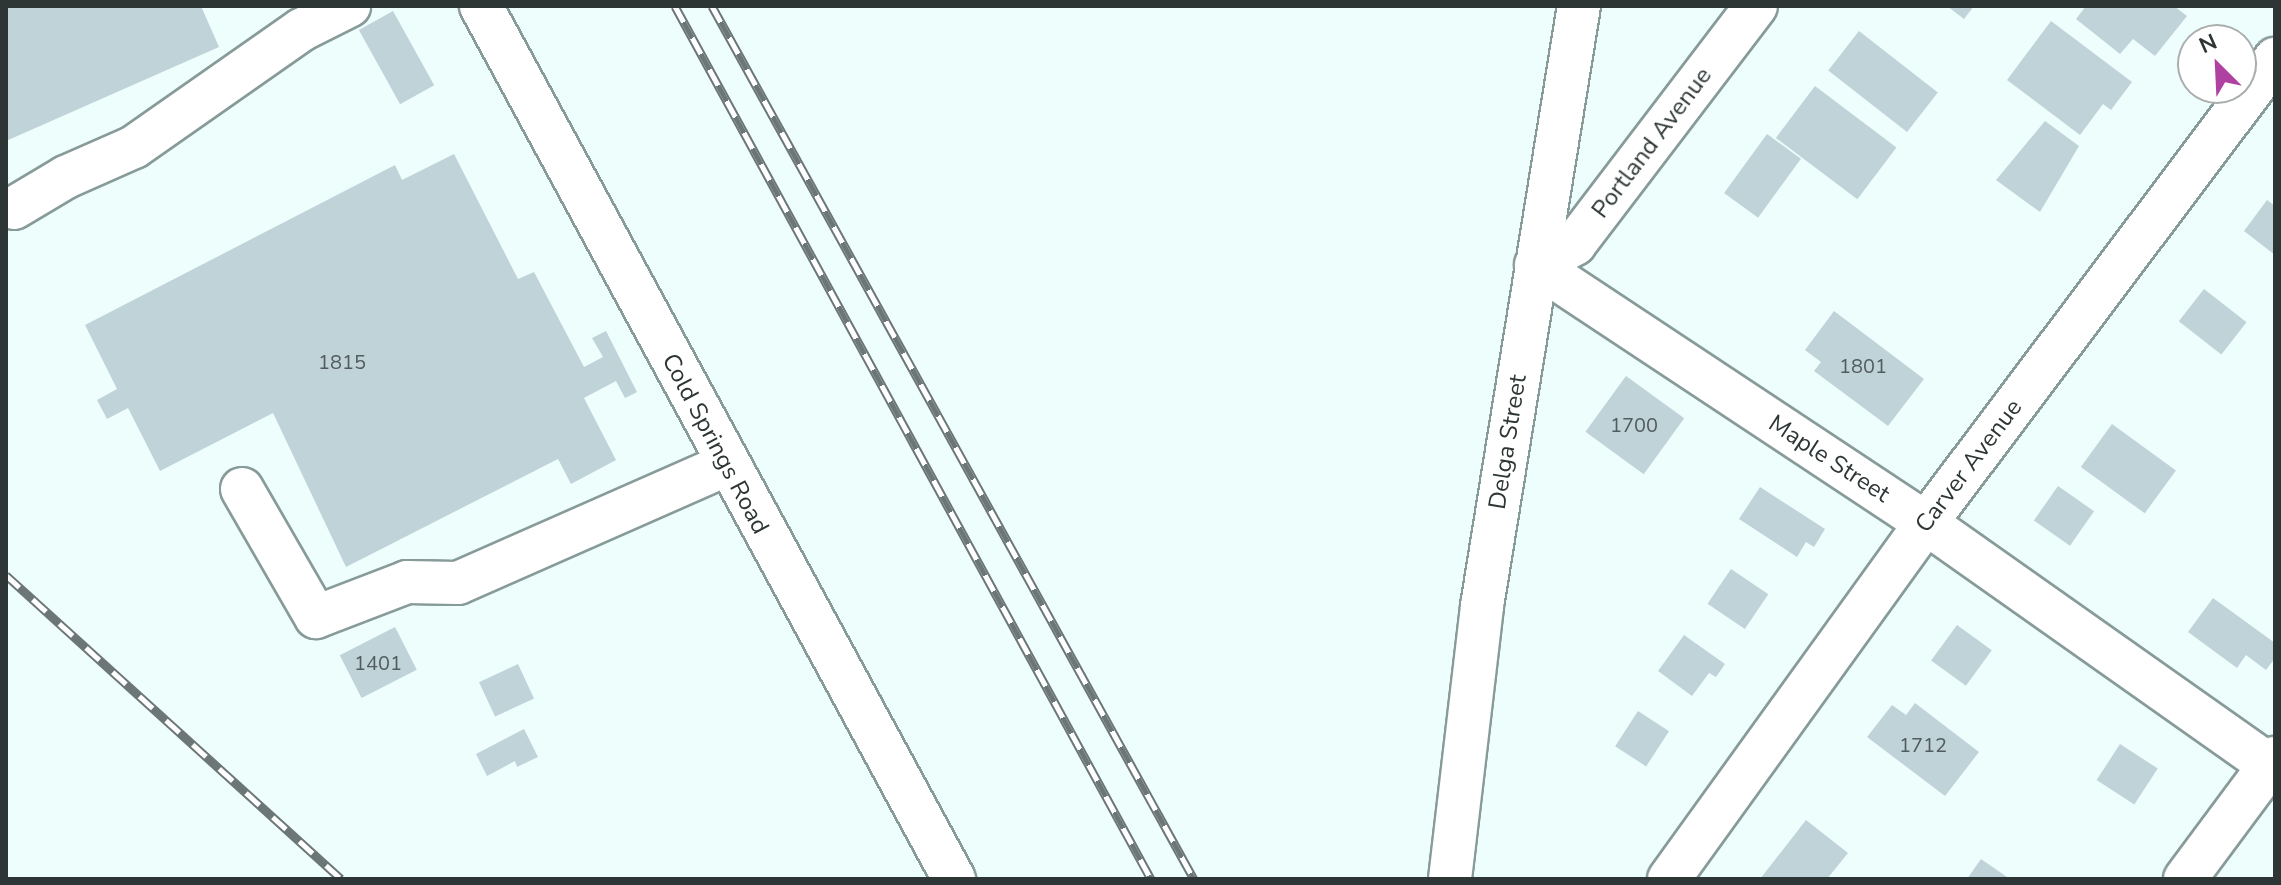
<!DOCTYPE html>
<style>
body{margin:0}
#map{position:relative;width:2281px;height:885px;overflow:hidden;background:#eefefd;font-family:"Nunito Sans",sans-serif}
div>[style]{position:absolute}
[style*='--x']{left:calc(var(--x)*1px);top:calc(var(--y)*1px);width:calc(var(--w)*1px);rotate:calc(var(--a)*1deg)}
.building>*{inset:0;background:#c0d3d9;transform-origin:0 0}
.roads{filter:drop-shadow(2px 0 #879b99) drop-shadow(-2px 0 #879b99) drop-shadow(0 2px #879b99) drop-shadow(0 -2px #879b99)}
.minor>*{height:42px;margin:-21px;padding:0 21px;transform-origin:21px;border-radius:21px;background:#fff}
.rail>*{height:9px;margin-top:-4.5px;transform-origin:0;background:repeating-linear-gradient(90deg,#fff 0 18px,#6c7676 0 36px);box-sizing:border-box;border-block:2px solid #6c7676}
span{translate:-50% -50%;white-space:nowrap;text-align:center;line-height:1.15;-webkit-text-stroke:6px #fff;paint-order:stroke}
.number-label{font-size:20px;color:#525c5e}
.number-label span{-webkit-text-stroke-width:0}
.street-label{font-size:24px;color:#2d3535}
.frame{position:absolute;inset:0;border:8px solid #2d3535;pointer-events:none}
.north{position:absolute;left:2177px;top:24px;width:80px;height:80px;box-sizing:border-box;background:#fff;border:2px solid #abaeae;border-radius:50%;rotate:336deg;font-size:22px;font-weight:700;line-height:32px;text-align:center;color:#2d3535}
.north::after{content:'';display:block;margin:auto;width:28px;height:36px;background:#af42a1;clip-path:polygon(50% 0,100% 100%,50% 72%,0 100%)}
</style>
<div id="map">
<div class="building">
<div style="clip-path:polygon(6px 6px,201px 6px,219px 47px,6px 141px)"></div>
<div style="clip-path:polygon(1947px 6px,1974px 6px,1964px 19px)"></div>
<div style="clip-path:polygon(2086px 6px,2174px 6px,2187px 16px,2155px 56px,2133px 39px,2120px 54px,2076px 19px)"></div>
<div style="left:393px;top:11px;width:85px;height:39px;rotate:61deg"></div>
<div style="clip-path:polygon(2051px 21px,2132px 82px,2111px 110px,2103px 104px,2080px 135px,2007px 80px)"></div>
<div style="left:1859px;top:31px;width:100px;height:50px;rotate:38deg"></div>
<div style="left:1815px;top:86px;width:102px;height:65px;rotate:37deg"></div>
<div style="clip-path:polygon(2045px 121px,2079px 146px,2040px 212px,1996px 180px)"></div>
<div style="left:1767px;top:134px;width:42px;height:73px;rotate:36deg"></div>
<div style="clip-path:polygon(454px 154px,518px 279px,534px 272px,584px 367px,603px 357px,592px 338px,606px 331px,637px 392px,625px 398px,616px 381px,584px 398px,616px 460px,571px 484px,558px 459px,346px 567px,273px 413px,160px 471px,128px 408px,107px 419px,97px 400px,117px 389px,85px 325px,395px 165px,402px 180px)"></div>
<div style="clip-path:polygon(2267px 200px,2275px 206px,2275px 255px,2244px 231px)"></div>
<div style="left:2204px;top:289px;width:54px;height:41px;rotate:38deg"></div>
<div style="clip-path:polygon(1834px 311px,1924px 379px,1888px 426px,1814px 371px,1821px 362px,1805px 350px)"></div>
<div style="left:1626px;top:376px;width:72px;height:69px;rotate:36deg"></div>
<div style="left:2112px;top:424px;width:79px;height:53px;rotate:36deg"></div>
<div style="left:2058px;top:486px;width:44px;height:42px;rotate:35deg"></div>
<div style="clip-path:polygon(1760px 487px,1825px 529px,1814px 547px,1806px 542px,1797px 557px,1739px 519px)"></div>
<div style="left:1731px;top:569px;width:45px;height:42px;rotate:34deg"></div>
<div style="clip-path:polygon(2213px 598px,2275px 643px,2275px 658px,2266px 670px,2246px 655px,2237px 668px,2188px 632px)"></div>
<div style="left:1957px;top:625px;width:43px;height:44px;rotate:36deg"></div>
<div style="left:395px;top:627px;width:48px;height:62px;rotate:63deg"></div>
<div style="clip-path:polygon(1684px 635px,1725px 664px,1716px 677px,1709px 673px,1692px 696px,1658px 671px)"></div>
<div style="left:518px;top:664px;width:38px;height:43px;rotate:65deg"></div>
<div style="clip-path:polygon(1915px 703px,1979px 752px,1945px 796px,1867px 737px,1892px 705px,1906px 715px)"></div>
<div style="left:1638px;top:711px;width:37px;height:42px;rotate:33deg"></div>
<div style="clip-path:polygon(524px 729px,538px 757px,517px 767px,515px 761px,487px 776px,476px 754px)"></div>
<div style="left:2120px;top:744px;width:45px;height:43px;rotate:33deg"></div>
<div style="clip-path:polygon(1806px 820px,1848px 853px,1827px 879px,1760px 879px)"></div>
<div style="clip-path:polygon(1981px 859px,2010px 879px,1967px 879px)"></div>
</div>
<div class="roads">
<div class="minor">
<div style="--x:481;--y:6;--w:993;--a:61.55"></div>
<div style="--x:1756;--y:6;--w:299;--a:127.3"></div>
<div style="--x:1575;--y:244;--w:44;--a:151.7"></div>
<div style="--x:1536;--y:265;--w:468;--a:33.5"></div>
<div style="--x:1926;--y:523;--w:427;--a:35.2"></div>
<div style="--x:14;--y:208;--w:61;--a:-30.8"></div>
<div style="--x:66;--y:177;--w:74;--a:-23.8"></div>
<div style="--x:134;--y:147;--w:204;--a:-35"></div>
<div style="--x:301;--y:30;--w:54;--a:-26.6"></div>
<div style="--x:242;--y:489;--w:148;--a:60"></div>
<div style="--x:316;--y:617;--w:97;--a:-21"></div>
<div style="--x:407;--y:582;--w:51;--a:1.1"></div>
<div style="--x:458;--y:583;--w:292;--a:-23.8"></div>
<div style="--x:1450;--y:879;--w:275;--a:-83.3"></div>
<div style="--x:1482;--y:606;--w:608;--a:-80.82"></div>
<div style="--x:1669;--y:879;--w:439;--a:-54.2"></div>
<div style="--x:1926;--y:523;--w:581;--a:-53.05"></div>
<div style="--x:2185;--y:879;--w:151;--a:-53.4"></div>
</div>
</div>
<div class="rail">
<div style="--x:675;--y:6;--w:994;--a:61.4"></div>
<div style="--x:712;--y:6;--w:997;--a:61.1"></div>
<div style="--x:6;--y:575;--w:452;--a:42.2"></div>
</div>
<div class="number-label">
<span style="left:342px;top:362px">1815</span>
<span style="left:1863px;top:366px">1801</span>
<span style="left:1634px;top:425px">1700</span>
<span style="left:378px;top:663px">1401</span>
<span style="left:1923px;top:745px">1712</span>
</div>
<div class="street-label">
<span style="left:1652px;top:143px;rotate:-53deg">Portland Avenue</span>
<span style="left:1508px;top:442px;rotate:-81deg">Delga Street</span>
<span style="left:715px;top:444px;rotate:62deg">Cold Springs Road</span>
<span style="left:1829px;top:459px;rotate:33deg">Maple Street</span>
<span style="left:1969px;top:466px;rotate:-53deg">Carver Avenue</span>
</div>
<div class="frame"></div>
<div class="north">N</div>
</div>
